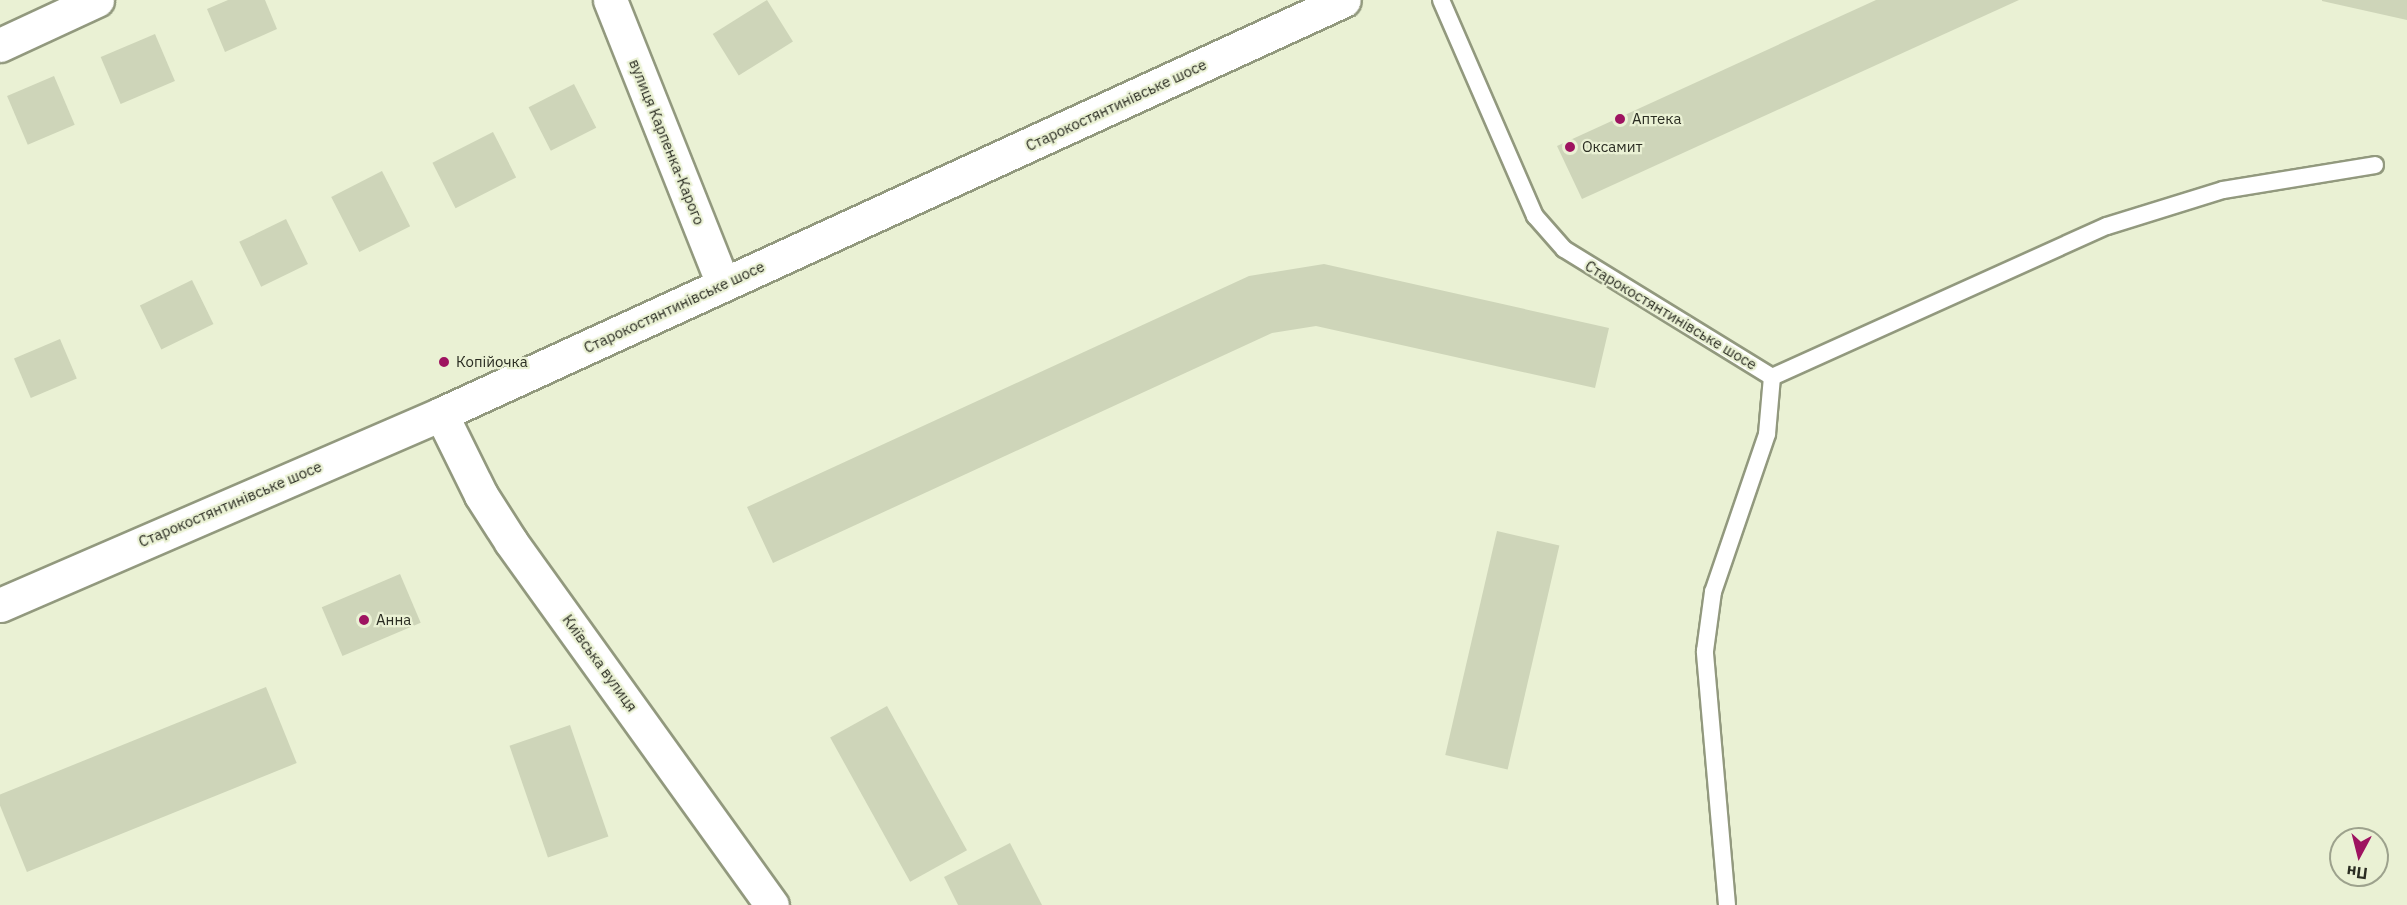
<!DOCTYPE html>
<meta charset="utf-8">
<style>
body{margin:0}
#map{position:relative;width:2407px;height:905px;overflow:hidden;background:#eaf1d4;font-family:"IBM Plex Sans",sans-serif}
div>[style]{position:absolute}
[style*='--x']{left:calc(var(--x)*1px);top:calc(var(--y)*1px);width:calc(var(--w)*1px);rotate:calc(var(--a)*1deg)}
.building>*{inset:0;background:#ced5b9;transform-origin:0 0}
.roads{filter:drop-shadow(2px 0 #92997e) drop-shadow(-2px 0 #92997e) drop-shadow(0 2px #92997e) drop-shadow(0 -2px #92997e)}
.lane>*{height:16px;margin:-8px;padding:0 8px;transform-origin:8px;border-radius:8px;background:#fff}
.street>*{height:33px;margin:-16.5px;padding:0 16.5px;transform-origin:16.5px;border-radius:16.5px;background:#fff}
.secondary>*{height:33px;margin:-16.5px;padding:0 16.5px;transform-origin:16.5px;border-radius:16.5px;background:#fff}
.dots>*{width:16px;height:16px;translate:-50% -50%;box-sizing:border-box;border:3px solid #eaf1d4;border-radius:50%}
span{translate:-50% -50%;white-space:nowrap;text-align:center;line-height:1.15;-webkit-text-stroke:4.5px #eaf1d4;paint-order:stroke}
.street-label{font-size:15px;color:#2a2c22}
.poi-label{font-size:15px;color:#2a2c22}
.left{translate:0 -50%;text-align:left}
.north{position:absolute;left:2329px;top:827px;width:60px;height:60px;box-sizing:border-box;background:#eaf1d4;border:2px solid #9da28d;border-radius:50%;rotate:187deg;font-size:16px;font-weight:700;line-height:24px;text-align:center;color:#2a2c22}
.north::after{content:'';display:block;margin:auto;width:21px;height:27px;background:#9e1360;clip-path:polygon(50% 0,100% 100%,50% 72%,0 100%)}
</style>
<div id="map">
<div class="building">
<div style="clip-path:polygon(228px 0,265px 0,277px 29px,225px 52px,207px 9px)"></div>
<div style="left:767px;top:0;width:49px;height:64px;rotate:58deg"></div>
<div style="clip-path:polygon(1876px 0,2019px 0,1582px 199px,1557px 146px)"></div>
<div style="clip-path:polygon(2407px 0,2407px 20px,2322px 1px,2322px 0)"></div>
<div style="left:155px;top:34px;width:51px;height:59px;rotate:67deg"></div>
<div style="left:54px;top:76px;width:53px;height:51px;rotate:67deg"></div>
<div style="left:574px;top:84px;width:49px;height:51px;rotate:63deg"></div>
<div style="left:493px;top:132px;width:51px;height:68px;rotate:63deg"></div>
<div style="left:382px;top:171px;width:62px;height:57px;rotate:63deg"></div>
<div style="left:286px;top:219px;width:50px;height:52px;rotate:64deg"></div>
<div style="clip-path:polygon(1324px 264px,1609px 328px,1595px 388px,1316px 326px,1272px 333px,773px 563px,747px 507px,1249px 276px)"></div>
<div style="left:192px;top:280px;width:49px;height:58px;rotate:64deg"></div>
<div style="left:60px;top:339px;width:43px;height:50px;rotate:67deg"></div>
<div style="left:1497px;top:531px;width:64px;height:230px;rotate:13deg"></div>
<div style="left:400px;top:574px;width:53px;height:85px;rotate:67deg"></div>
<div style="left:266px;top:687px;width:82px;height:291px;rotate:68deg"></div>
<div style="left:887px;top:706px;width:165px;height:65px;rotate:61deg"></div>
<div style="left:570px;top:725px;width:118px;height:64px;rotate:71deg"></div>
<div style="clip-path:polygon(1010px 843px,1042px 905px,958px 905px,944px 877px)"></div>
</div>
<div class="roads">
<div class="lane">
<div style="--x:1441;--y:0;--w:236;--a:66.5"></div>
<div style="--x:1535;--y:216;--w:44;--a:48.7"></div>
<div style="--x:1564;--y:249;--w:244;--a:31.6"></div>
<div style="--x:1772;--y:377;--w:367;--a:-24.3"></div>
<div style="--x:2107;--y:226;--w:121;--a:-17.2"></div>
<div style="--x:2223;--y:190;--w:154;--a:-9.3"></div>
<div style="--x:1727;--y:905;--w:255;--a:-95"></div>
<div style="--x:1705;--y:651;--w:60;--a:-82.3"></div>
<div style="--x:1713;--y:592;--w:167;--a:-71.1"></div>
<div style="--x:1767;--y:434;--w:57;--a:-85"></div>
</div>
<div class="street">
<div style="--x:610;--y:0;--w:306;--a:68.3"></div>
<div style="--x:0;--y:45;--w:107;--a:-24.9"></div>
<div style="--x:441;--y:414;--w:90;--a:63.7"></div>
<div style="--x:481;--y:495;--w:56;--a:57.4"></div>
<div style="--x:511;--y:542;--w:447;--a:54.3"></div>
</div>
<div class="secondary">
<div style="--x:0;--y:605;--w:481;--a:-23.4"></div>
<div style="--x:441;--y:414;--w:993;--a:-24.63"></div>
</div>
</div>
<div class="dots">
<div style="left:1620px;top:119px;background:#9e1360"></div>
<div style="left:1570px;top:147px;background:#9e1360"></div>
<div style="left:444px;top:362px;background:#9e1360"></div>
<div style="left:364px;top:620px;background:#9e1360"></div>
</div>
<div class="street-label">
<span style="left:1116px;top:105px;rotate:-25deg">Старокостянтинівське шосе</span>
<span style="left:667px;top:142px;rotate:68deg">вулиця Карпенка-Карого</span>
<span style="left:674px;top:307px;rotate:-25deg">Старокостянтинівське шосе</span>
<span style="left:1671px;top:315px;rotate:31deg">Старокостянтинівське шосе</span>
<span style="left:230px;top:504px;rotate:-23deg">Старокостянтинівське шосе</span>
<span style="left:600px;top:663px;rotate:54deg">Київська вулиця</span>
</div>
<div class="poi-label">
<span class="left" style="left:1632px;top:119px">Аптека</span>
<span class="left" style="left:1582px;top:147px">Оксамит</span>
<span class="left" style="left:456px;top:362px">Копійочка</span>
<span class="left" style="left:376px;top:620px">Анна</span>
</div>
<div class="north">Пн</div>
</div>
